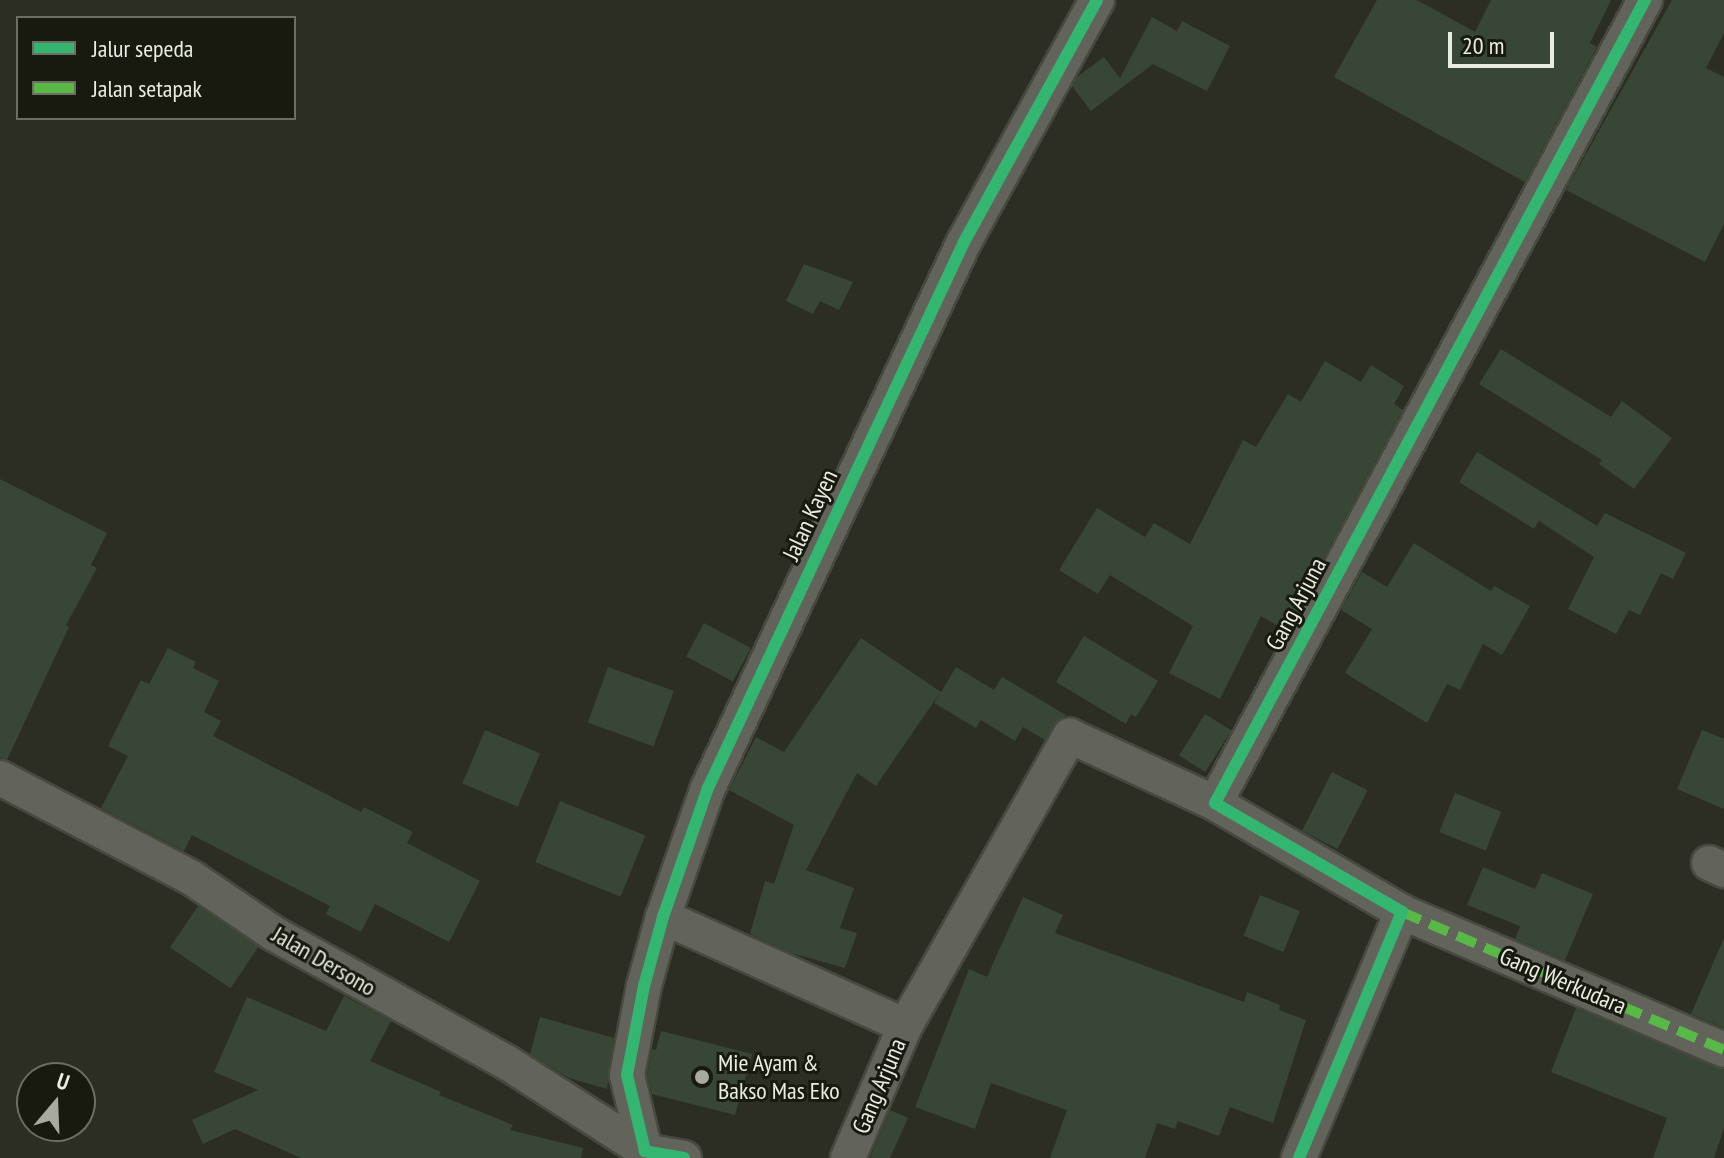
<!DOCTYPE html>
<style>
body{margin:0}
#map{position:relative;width:1724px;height:1158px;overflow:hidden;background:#2c2e23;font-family:"PT Sans Narrow",sans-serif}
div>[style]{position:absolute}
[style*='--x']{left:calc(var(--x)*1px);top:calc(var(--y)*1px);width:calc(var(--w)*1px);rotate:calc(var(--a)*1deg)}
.building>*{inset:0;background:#384635;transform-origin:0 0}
.roads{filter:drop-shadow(2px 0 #47493f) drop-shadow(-2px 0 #47493f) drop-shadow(0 2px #47493f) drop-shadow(0 -2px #47493f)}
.street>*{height:34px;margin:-17px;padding:0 17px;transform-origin:17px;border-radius:17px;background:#62645b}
.quiet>*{height:10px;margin-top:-5px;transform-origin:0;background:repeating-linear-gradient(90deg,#58b947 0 20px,transparent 0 30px)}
.cycleway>*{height:12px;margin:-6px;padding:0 6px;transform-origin:6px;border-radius:6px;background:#33b770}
.dots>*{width:22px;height:22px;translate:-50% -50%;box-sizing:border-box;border:4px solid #181a10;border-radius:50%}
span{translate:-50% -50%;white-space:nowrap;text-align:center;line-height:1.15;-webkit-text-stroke:6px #181a10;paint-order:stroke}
.street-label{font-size:24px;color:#e9ede0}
.poi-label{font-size:24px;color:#e9ede0}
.left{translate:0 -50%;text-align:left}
.legend{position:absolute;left:16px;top:16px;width:280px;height:104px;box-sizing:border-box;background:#181a10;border:2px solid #6c6e63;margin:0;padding:10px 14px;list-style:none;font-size:24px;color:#e9ede0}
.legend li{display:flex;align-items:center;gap:16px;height:40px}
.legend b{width:40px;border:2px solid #6c6e63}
.north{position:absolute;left:16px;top:1062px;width:80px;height:80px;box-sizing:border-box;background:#181a10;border:2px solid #6c6e63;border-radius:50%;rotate:19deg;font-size:22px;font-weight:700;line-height:32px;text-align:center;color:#e9ede0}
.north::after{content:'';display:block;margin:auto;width:28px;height:36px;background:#a7aa9e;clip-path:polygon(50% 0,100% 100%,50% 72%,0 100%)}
.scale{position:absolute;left:1448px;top:32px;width:106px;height:36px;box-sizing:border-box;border:4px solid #e9ede0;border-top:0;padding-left:10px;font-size:24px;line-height:28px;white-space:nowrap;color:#e9ede0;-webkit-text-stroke:6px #181a10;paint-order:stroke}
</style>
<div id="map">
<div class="building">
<div style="clip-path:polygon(1377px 0,1417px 0,1475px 32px,1491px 0,1611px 0,1590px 43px,1597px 47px,1525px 182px,1334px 77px)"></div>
<div style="clip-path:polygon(1672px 0,1724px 0,1724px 33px,1706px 68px,1724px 77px,1724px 224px,1705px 262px,1566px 190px)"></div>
<div style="clip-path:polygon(1152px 17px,1177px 31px,1182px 21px,1230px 46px,1207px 91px,1153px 64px,1091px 111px,1072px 86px,1077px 77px,1104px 57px,1120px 78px)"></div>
<div style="clip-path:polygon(804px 264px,853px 282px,839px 310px,820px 301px,813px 314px,786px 301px)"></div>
<div style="clip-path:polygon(1501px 349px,1611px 417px,1622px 401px,1672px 438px,1634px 489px,1599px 464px,1602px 460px,1479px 384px)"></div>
<div style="clip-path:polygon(1325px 361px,1361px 382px,1371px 365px,1404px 386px,1394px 404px,1403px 410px,1285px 630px,1261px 616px,1220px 699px,1169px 673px,1193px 626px,1110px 575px,1098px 594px,1059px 570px,1097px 508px,1145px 537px,1154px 523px,1190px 544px,1243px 440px,1256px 447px,1288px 394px,1301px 402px)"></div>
<div style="clip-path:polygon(1477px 452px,1597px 526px,1605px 513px,1686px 553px,1673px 579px,1661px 573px,1640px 615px,1629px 610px,1616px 634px,1568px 609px,1594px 557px,1539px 521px,1534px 529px,1459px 482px)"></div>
<div style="clip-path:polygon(0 479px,107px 533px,91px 565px,97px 568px,66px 625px,69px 627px,7px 760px,0 758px)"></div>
<div style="clip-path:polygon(1414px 543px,1491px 591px,1494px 586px,1530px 606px,1502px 655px,1483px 644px,1460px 690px,1447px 684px,1427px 723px,1345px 673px,1372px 629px,1341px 610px,1362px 572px,1387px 587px)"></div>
<div style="left:704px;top:623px;width:53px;height:38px;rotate:28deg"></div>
<div style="clip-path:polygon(1084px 636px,1158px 681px,1136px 717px,1131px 714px,1126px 724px,1056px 682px)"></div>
<div style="clip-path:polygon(861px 638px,941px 692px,956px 667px,994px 690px,1002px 677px,1066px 715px,1053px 726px,1045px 740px,1023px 727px,1015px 741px,981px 720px,976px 728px,934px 703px,939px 694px,876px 786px,857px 773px,806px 870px,854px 888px,840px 928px,857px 933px,845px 968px,791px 953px,750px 934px,765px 881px,774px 884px,794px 825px,729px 790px,756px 737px,784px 752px)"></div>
<div style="clip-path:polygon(168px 648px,196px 662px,193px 668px,219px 681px,204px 712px,221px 721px,213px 736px,361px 812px,364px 807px,413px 832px,407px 843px,480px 881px,449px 942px,375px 904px,361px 932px,326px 914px,330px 906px,192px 835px,184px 851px,101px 808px,128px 756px,108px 746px,141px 680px,149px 684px)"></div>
<div style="left:608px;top:667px;width:70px;height:59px;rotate:20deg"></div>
<div style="left:1205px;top:714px;width:31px;height:49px;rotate:32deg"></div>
<div style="left:485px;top:730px;width:60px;height:58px;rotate:23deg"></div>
<div style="clip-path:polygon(1702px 730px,1724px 739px,1724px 809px,1677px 789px)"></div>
<div style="left:1332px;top:772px;width:40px;height:66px;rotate:27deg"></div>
<div style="left:1455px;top:793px;width:50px;height:42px;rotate:22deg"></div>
<div style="left:560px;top:801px;width:92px;height:66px;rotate:22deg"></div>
<div style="clip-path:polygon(1483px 867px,1535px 889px,1542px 873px,1593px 894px,1565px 960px,1515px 939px,1520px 926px,1467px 905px)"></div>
<div style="left:1260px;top:895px;width:43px;height:44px;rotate:22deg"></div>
<div style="clip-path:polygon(1023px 897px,1063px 915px,1055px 933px,1244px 1002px,1247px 992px,1280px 1005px,1279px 1010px,1306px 1020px,1273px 1123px,1230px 1107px,1219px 1136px,1178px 1121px,1175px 1129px,1157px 1123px,1145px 1158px,1050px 1158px,1067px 1110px,991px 1083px,975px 1129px,915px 1107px,969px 969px,987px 977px)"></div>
<div style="left:198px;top:906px;width:73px;height:50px;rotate:34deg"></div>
<div style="clip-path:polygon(1724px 938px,1724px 1028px,1691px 1014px)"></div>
<div style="clip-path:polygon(344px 996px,391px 1021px,370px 1061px,441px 1092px,439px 1095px,513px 1125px,510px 1130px,583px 1148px,581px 1158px,301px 1158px,235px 1129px,203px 1144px,192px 1120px,258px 1090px,214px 1072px,247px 997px,326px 1031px)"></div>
<div style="clip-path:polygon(1576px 1008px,1724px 1070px,1724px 1128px,1714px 1158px,1653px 1158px,1667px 1118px,1551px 1072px)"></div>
<div style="clip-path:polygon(540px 1017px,614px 1038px,607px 1089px,569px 1078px,530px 1054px)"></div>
<div style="clip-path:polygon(661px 1031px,752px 1054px,735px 1115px,652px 1094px,647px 1075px,652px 1049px,656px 1050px)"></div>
<div style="clip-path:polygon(890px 1110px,908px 1118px,890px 1158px,870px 1158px)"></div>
</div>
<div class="roads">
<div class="street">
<div style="--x:0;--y:778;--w:216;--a:27.5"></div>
<div style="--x:192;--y:878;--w:98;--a:34.2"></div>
<div style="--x:273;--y:933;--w:266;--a:29"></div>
<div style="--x:506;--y:1062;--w:165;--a:32.6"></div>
<div style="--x:645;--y:1151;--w:7;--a:98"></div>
<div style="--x:1709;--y:863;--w:17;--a:25"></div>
<div style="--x:1402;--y:912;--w:350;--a:23.2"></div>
<div style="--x:663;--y:917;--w:265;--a:24.2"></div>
<div style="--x:684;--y:1158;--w:40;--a:-170"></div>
<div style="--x:645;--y:1151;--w:78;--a:-103.3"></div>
<div style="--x:627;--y:1075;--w:91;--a:-79.2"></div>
<div style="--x:644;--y:986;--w:72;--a:-74.6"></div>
<div style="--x:663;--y:917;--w:137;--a:-70.8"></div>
<div style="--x:708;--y:788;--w:603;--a:-64.88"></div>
<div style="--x:964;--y:242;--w:276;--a:-61.2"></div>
<div style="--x:848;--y:1158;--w:144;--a:-66.6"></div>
<div style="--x:905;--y:1026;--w:334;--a:-60.4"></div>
<div style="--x:1070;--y:736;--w:160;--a:24.8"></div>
<div style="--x:1299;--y:1158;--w:267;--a:-67.3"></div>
<div style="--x:1402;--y:912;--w:216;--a:-149.8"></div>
<div style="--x:1215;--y:803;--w:911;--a:-61.83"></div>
</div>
</div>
<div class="quiet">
<div style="--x:1402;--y:912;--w:350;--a:23.2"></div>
</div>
<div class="cycleway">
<div style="--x:684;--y:1158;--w:40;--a:-170"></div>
<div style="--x:645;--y:1151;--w:78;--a:-103.3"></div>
<div style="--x:627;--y:1075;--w:91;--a:-79.2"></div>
<div style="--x:644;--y:986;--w:72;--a:-74.6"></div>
<div style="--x:663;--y:917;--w:137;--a:-70.8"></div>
<div style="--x:708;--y:788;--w:603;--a:-64.88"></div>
<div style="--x:964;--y:242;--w:276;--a:-61.2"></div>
<div style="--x:1299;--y:1158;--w:267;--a:-67.3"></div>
<div style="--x:1402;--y:912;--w:216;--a:-149.8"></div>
<div style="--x:1215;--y:803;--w:911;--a:-61.83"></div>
</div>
<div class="dots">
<div style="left:702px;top:1077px;background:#a7aa9e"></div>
</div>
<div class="street-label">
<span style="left:810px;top:515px;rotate:-65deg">Jalan Kayen</span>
<span style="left:1296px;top:604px;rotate:-62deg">Gang Arjuna</span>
<span style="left:324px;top:961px;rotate:30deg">Jalan Dersono</span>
<span style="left:1563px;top:981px;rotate:23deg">Gang Werkudara</span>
<span style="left:879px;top:1086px;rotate:-67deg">Gang Arjuna</span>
</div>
<div class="poi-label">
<span class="left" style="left:718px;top:1077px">Mie Ayam &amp;<br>Bakso Mas Eko</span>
</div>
<ul class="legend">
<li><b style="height:10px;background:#33b770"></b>Jalur sepeda</li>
<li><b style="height:10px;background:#58b947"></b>Jalan setapak</li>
</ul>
<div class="north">U</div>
<div class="scale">20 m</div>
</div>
